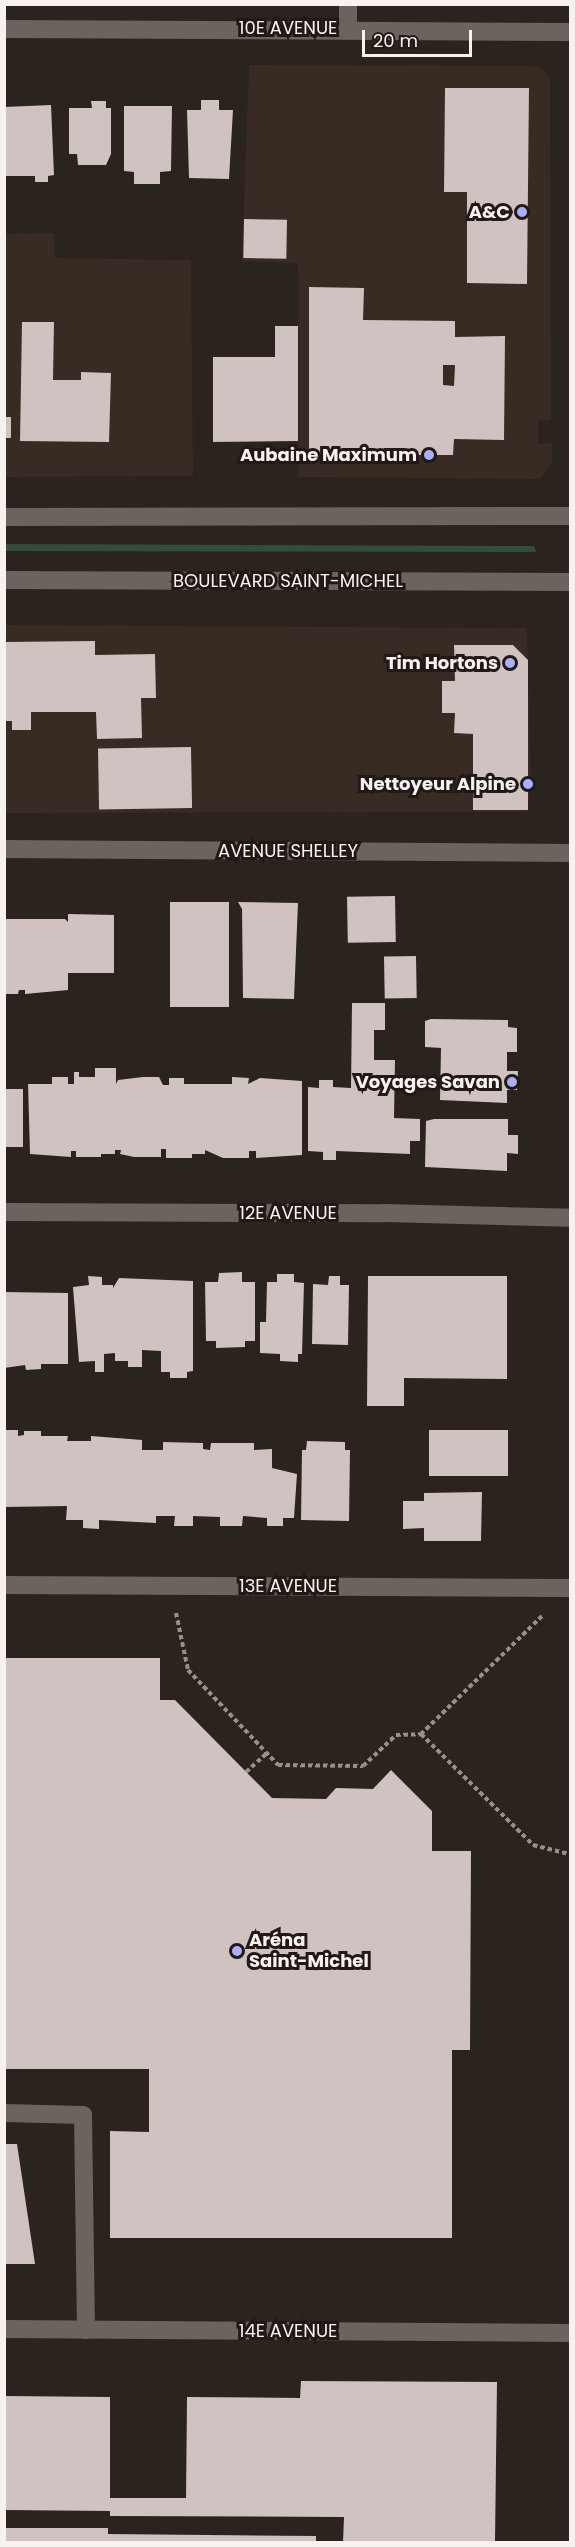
<!DOCTYPE html>
<meta charset="utf-8">
<style>
body{margin:0}
#map{position:relative;width:575px;height:2547px;overflow:hidden;background:#2a231e;font-family:Poppins,sans-serif}
div>[style]{position:absolute}
[style*='--x']{left:calc(var(--x)*1px);top:calc(var(--y)*1px);width:calc(var(--w)*1px);rotate:calc(var(--a)*1deg)}
.built>*{inset:0;background:#382b23}
.green>*{inset:0;background:#304e39}
.building>*{inset:0;background:#cfc2c0;transform-origin:0 0}
.path>*{height:4px;margin-top:-2px;transform-origin:0;background:repeating-linear-gradient(90deg,#96908c 0 4.5px,transparent 0 7.5px)}
.lane>*{height:18px;margin:-9px;padding:0 9px;transform-origin:9px;border-radius:9px;background:#6c635e}
.street>*{height:18px;margin:-9px;padding:0 9px;transform-origin:9px;border-radius:9px;background:#6c635e}
.secondary>*{height:18px;margin:-9px;padding:0 9px;transform-origin:9px;border-radius:9px;background:#6c635e}
.dots>*{width:16px;height:16px;translate:-50% -50%;box-sizing:border-box;border:3px solid #201915;border-radius:50%}
span{translate:-50% -50%;white-space:nowrap;text-align:center;line-height:1.15;-webkit-text-stroke:6px #201915;paint-order:stroke}
.street-label{font-size:18px;color:#f7f2ef}
.poi-label{font-size:18px;color:#f7f2ef;font-weight:700}
.right{translate:-100% -50%;text-align:right}
.left{translate:0 -50%;text-align:left}
.frame{position:absolute;inset:0;border:6px solid #f7f2ef;pointer-events:none}
.scale{position:absolute;left:362px;top:30px;width:110px;height:27px;box-sizing:border-box;border:3px solid #f7f2ef;border-top:0;padding-left:8px;font-size:18px;line-height:21px;white-space:nowrap;color:#f7f2ef;-webkit-text-stroke:4px #201915;paint-order:stroke}
</style>
<div id="map">
<div class="built">
<div style="clip-path:polygon(249px 65px,526px 66px,539px 67px,546px 73px,550px 80px,551px 420px,538px 421px,538px 444px,552px 443px,552px 463px,540px 479px,299px 477px,298px 263px,242px 261px)"></div>
<div style="clip-path:polygon(54px 233px,55px 258px,191px 260px,193px 476px,5px 477px,4px 234px)"></div>
<div style="clip-path:polygon(5px 625px,527px 628px,531px 788px,526px 812px,5px 813px)"></div>
</div>
<div class="green">
<div style="clip-path:polygon(5px 544px,534px 546px,536px 552px,5px 551px)"></div>
</div>
<div class="building">
<div style="clip-path:polygon(445px 88px,529px 88px,527px 284px,467px 283px,467px 192px,444px 192px)"></div>
<div style="clip-path:polygon(201px 100px,219px 100px,219px 110px,233px 110px,229px 179px,189px 178px,187px 110px,201px 110px)"></div>
<div style="clip-path:polygon(91px 101px,106px 101px,106px 108px,111px 108px,111px 154px,106px 165px,78px 165px,77px 154px,69px 154px,69px 108px,92px 108px)"></div>
<div style="clip-path:polygon(51px 105px,54px 175px,48px 176px,48px 182px,35px 182px,35px 176px,4px 176px,4px 107px)"></div>
<div style="clip-path:polygon(124px 106px,172px 106px,171px 171px,160px 172px,160px 184px,134px 184px,134px 172px,124px 171px)"></div>
<div style="left:244px;top:219px;width:43px;height:39px;rotate:1deg"></div>
<div style="clip-path:polygon(evenodd,309px 287px,364px 288px,363px 320px,455px 321px,455px 337px,505px 336px,504px 440px,454px 439px,453px 455px,309px 455px,309px 287px,443px 365px,455px 365px,454px 386px,443px 385px,443px 365px)"></div>
<div style="clip-path:polygon(22px 322px,54px 322px,53px 380px,81px 380px,81px 372px,111px 373px,109px 442px,20px 441px)"></div>
<div style="clip-path:polygon(275px 326px,298px 326px,298px 441px,213px 442px,213px 357px,275px 357px)"></div>
<div style="left:4px;top:417px;width:7px;height:21px"></div>
<div style="clip-path:polygon(95px 641px,95px 655px,155px 654px,156px 698px,141px 698px,142px 738px,97px 739px,96px 712px,31px 712px,31px 730px,12px 730px,12px 721px,5px 721px,5px 642px)"></div>
<div style="clip-path:polygon(454px 645px,513px 645px,528px 660px,528px 810px,473px 810px,473px 734px,454px 733px,455px 713px,442px 713px,442px 681px,455px 681px)"></div>
<div style="left:191px;top:747px;width:61px;height:93px;rotate:89deg"></div>
<div style="left:395px;top:896px;width:46px;height:48px;rotate:89deg"></div>
<div style="left:170px;top:902px;width:59px;height:105px"></div>
<div style="clip-path:polygon(238px 902px,298px 903px,294px 999px,243px 998px,242px 909px)"></div>
<div style="clip-path:polygon(68px 914px,114px 915px,114px 973px,68px 973px,68px 990px,25px 994px,25px 990px,19px 990px,18px 994px,4px 994px,4px 919px,65px 919px,68px 922px)"></div>
<div style="left:416px;top:956px;width:42px;height:32px;rotate:89deg"></div>
<div style="clip-path:polygon(352px 1003px,385px 1003px,385px 1030px,374px 1030px,374px 1060px,395px 1060px,394px 1118px,420px 1119px,420px 1141px,410px 1141px,410px 1154px,336px 1151px,336px 1160px,323px 1160px,323px 1152px,308px 1151px,308px 1087px,319px 1088px,319px 1080px,333px 1080px,333px 1087px,351px 1088px)"></div>
<div style="clip-path:polygon(431px 1019px,508px 1020px,508px 1027px,517px 1028px,517px 1052px,507px 1052px,507px 1071px,518px 1071px,517px 1090px,507px 1090px,507px 1103px,440px 1100px,441px 1048px,425px 1047px,425px 1021px)"></div>
<div style="clip-path:polygon(95px 1068px,116px 1068px,116px 1084px,118px 1080px,143px 1077px,159px 1077px,163px 1085px,169px 1085px,169px 1078px,184px 1078px,184px 1084px,232px 1084px,232px 1077px,249px 1078px,248px 1084px,260px 1078px,302px 1081px,302px 1155px,256px 1158px,256px 1151px,249px 1151px,249px 1158px,223px 1158px,205px 1150px,205px 1154px,192px 1154px,192px 1158px,166px 1158px,166px 1149px,161px 1149px,161px 1157px,134px 1157px,120px 1154px,121px 1150px,115px 1150px,115px 1154px,101px 1154px,101px 1157px,76px 1157px,76px 1151px,71px 1151px,71px 1157px,30px 1154px,28px 1084px,52px 1084px,52px 1077px,68px 1077px,68px 1084px,74px 1084px,74px 1072px,79px 1072px,79px 1077px,95px 1077px)"></div>
<div style="left:4px;top:1089px;width:19px;height:58px"></div>
<div style="clip-path:polygon(434px 1119px,508px 1119px,508px 1135px,518px 1135px,518px 1154px,507px 1153px,507px 1171px,425px 1167px,426px 1121px)"></div>
<div style="clip-path:polygon(242px 1272px,242px 1282px,255px 1282px,255px 1341px,245px 1341px,245px 1347px,216px 1348px,216px 1341px,206px 1341px,205px 1282px,218px 1282px,219px 1273px)"></div>
<div style="clip-path:polygon(277px 1274px,294px 1274px,294px 1282px,304px 1283px,302px 1354px,298px 1354px,298px 1362px,280px 1361px,280px 1354px,260px 1353px,260px 1322px,266px 1322px,267px 1282px,277px 1282px)"></div>
<div style="clip-path:polygon(88px 1276px,102px 1277px,102px 1285px,113px 1285px,113px 1288px,119px 1278px,193px 1281px,193px 1371px,187px 1372px,187px 1378px,170px 1378px,170px 1372px,161px 1372px,161px 1351px,142px 1350px,142px 1367px,128px 1367px,128px 1361px,115px 1361px,115px 1353px,104px 1354px,104px 1372px,95px 1372px,95px 1361px,79px 1362px,73px 1287px,89px 1285px)"></div>
<div style="clip-path:polygon(329px 1276px,340px 1276px,340px 1285px,349px 1285px,348px 1345px,312px 1344px,313px 1284px,328px 1285px)"></div>
<div style="clip-path:polygon(368px 1276px,507px 1276px,507px 1379px,404px 1378px,404px 1406px,367px 1406px)"></div>
<div style="clip-path:polygon(4px 1292px,68px 1293px,68px 1364px,41px 1364px,41px 1369px,26px 1370px,25px 1365px,4px 1368px)"></div>
<div style="clip-path:polygon(5px 1430px,18px 1430px,18px 1436px,24px 1435px,24px 1431px,41px 1431px,41px 1436px,68px 1436px,67px 1441px,91px 1441px,91px 1436px,142px 1440px,142px 1450px,163px 1450px,163px 1442px,203px 1443px,203px 1449px,210px 1450px,211px 1443px,254px 1443px,254px 1450px,272px 1449px,272px 1468px,297px 1474px,294px 1518px,283px 1518px,283px 1526px,267px 1526px,267px 1518px,243px 1516px,242px 1526px,220px 1526px,220px 1517px,193px 1516px,193px 1526px,174px 1526px,175px 1516px,156px 1516px,156px 1523px,99px 1520px,99px 1529px,83px 1528px,83px 1520px,66px 1520px,67px 1506px,5px 1507px)"></div>
<div style="left:429px;top:1430px;width:79px;height:46px"></div>
<div style="clip-path:polygon(307px 1441px,345px 1442px,345px 1450px,350px 1450px,349px 1521px,301px 1520px,302px 1450px,306px 1450px)"></div>
<div style="clip-path:polygon(482px 1492px,481px 1541px,424px 1541px,424px 1528px,403px 1529px,403px 1501px,424px 1501px,424px 1493px)"></div>
<div style="clip-path:polygon(4px 1658px,160px 1658px,160px 1700px,175px 1700px,272px 1798px,326px 1799px,336px 1788px,373px 1789px,391px 1770px,432px 1811px,432px 1851px,471px 1851px,470px 2050px,452px 2050px,452px 2238px,110px 2238px,110px 2131px,149px 2132px,149px 2069px,4px 2069px)"></div>
<div style="clip-path:polygon(4px 2144px,17px 2144px,35px 2264px,4px 2264px)"></div>
<div style="clip-path:polygon(301px 2381px,497px 2382px,495px 2542px,343px 2542px,344px 2517px,110px 2516px,110px 2511px,4px 2510px,4px 2396px,110px 2397px,110px 2498px,186px 2498px,187px 2397px,300px 2398px)"></div>
<div style="clip-path:polygon(4px 2528px,108px 2528px,108px 2534px,316px 2536px,316px 2542px,4px 2542px)"></div>
</div>
<div class="path">
<div style="--x:176;--y:1613;--w:58;--a:78.1"></div>
<div style="--x:188;--y:1670;--w:131;--a:46.5"></div>
<div style="--x:278;--y:1765;--w:85;--a:0.7"></div>
<div style="--x:363;--y:1766;--w:45;--a:-43.2"></div>
<div style="--x:396;--y:1735;--w:25;--a:-2"></div>
<div style="--x:542;--y:1616;--w:169;--a:135.7"></div>
<div style="--x:421;--y:1734;--w:158;--a:44.7"></div>
<div style="--x:533;--y:1845;--w:38;--a:14"></div>
<div style="--x:246;--y:1772;--w:28;--a:-42"></div>
</div>
<div class="lane">
<div style="--x:348;--y:29;--w:25;--a:-90"></div>
<div style="--x:4;--y:2113;--w:79;--a:1.5"></div>
<div style="--x:83;--y:2115;--w:215;--a:89.2"></div>
</div>
<div class="street">
<div style="--x:4;--y:29;--w:566;--a:0.3"></div>
<div style="--x:4;--y:849;--w:566;--a:0.4"></div>
<div style="--x:4;--y:1212;--w:380;--a:0.2"></div>
<div style="--x:384;--y:1213;--w:186;--a:1.5"></div>
<div style="--x:4;--y:1585;--w:566;--a:0.3"></div>
<div style="--x:4;--y:2329;--w:566;--a:0.4"></div>
</div>
<div class="secondary">
<div style="--x:4;--y:517;--w:566;--a:-0.1"></div>
<div style="--x:4;--y:580;--w:566;--a:0.2"></div>
</div>
<div class="dots">
<div style="left:522px;top:212px;background:#aaaffb"></div>
<div style="left:429px;top:455px;background:#aaaffb"></div>
<div style="left:510px;top:663px;background:#aaaffb"></div>
<div style="left:528px;top:784px;background:#aaaffb"></div>
<div style="left:512px;top:1082px;background:#aaaffb"></div>
<div style="left:237px;top:1951px;background:#aaaffb"></div>
</div>
<div class="street-label">
<span style="left:288px;top:28px">10E AVENUE</span>
<span style="left:288px;top:581px">BOULEVARD SAINT-MICHEL</span>
<span style="left:288px;top:851px">AVENUE SHELLEY</span>
<span style="left:288px;top:1213px">12E AVENUE</span>
<span style="left:288px;top:1586px">13E AVENUE</span>
<span style="left:288px;top:2331px">14E AVENUE</span>
</div>
<div class="poi-label">
<span class="right" style="left:510px;top:212px">A&amp;C</span>
<span class="right" style="left:417px;top:455px">Aubaine Maximum</span>
<span class="right" style="left:498px;top:663px">Tim Hortons</span>
<span class="right" style="left:516px;top:784px">Nettoyeur Alpine</span>
<span class="right" style="left:500px;top:1082px">Voyages Savan</span>
<span class="left" style="left:249px;top:1951px">Aréna<br>Saint-Michel</span>
</div>
<div class="frame"></div>
<div class="scale">20 m</div>
</div>
